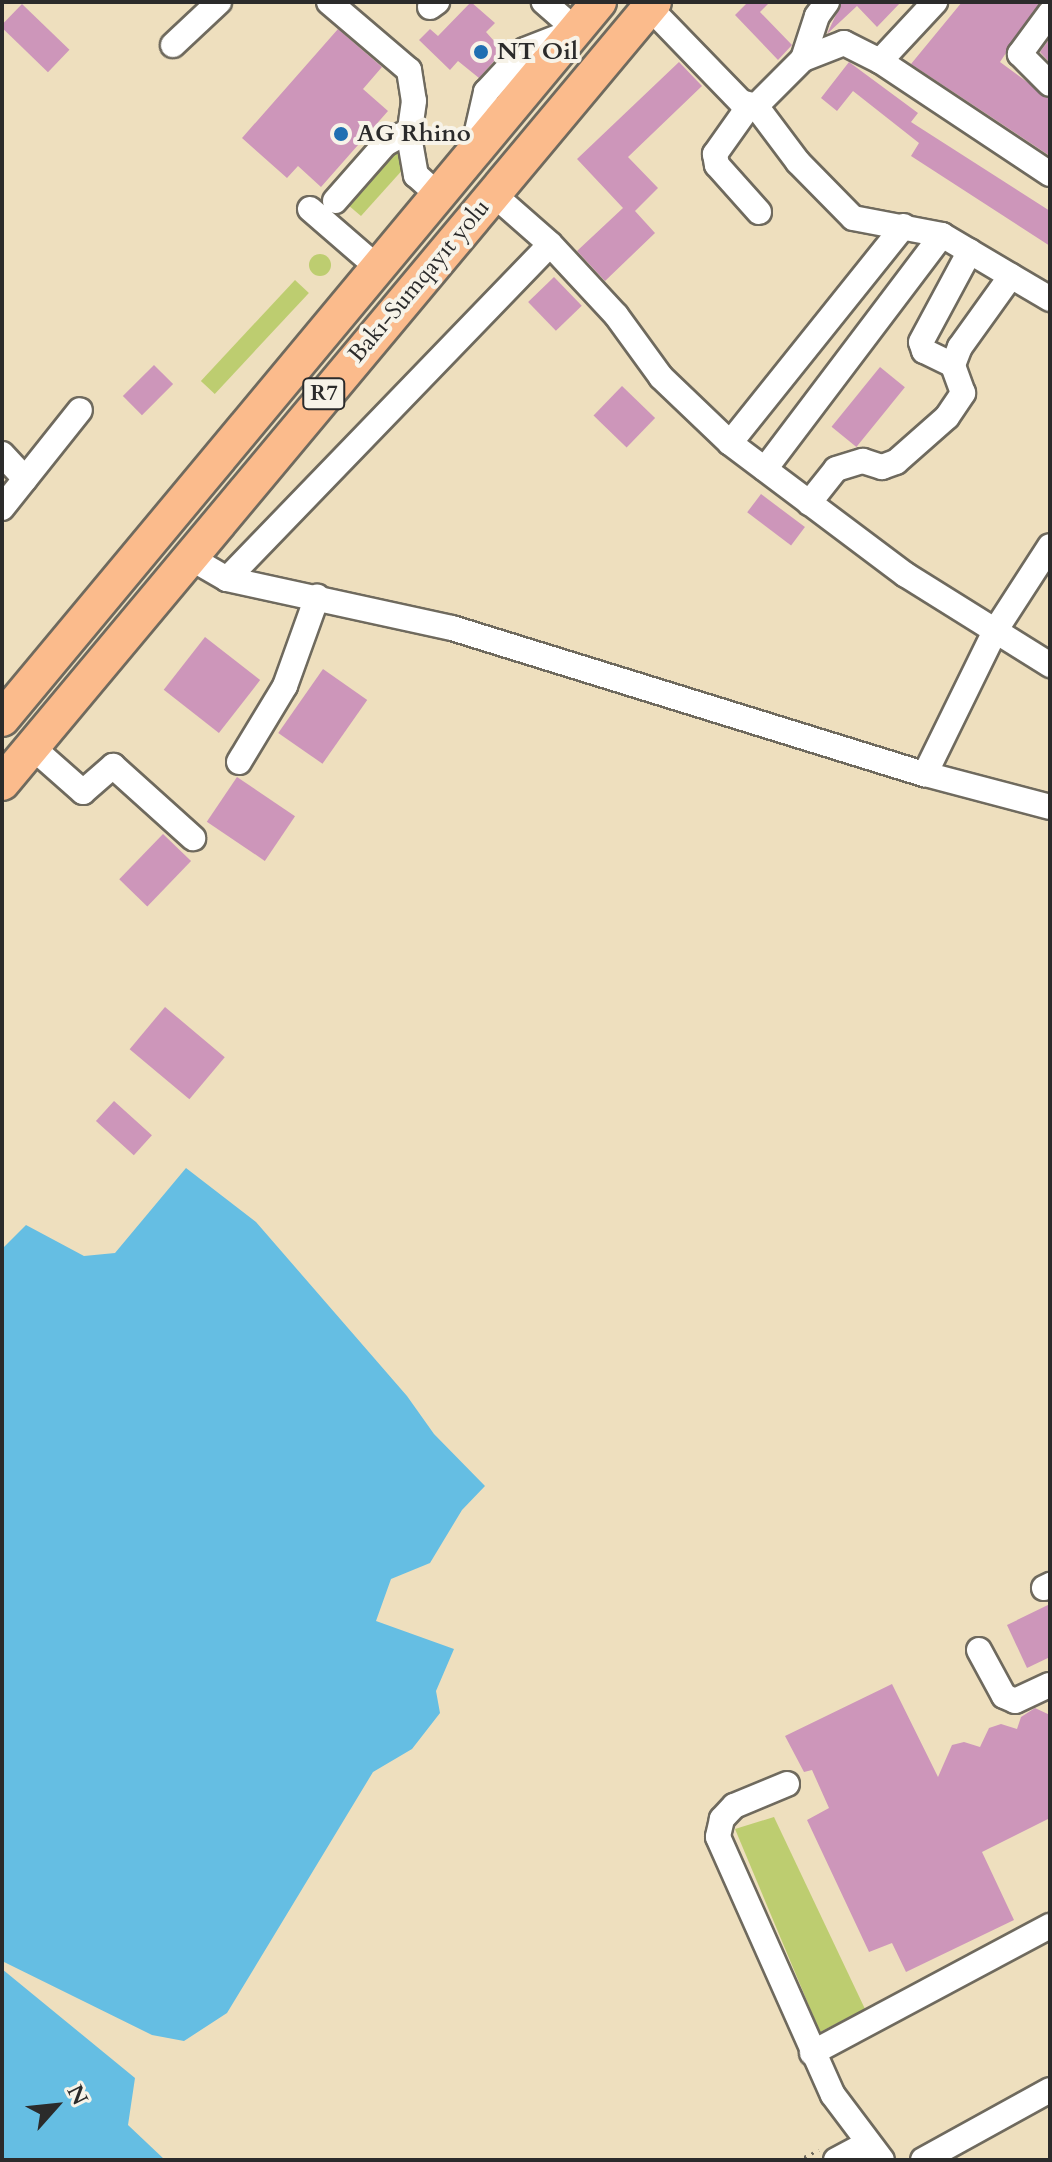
<!DOCTYPE html>
<meta charset="utf-8">
<style>
body{margin:0}
#map{position:relative;width:1052px;height:2162px;overflow:hidden;background:#eedfbe;font-family:Cardo,serif}
div>[style]{position:absolute}
[style*='--x']{left:calc(var(--x)*1px);top:calc(var(--y)*1px);width:calc(var(--w)*1px);rotate:calc(var(--a)*1deg)}
.green>*{inset:0;background:#bdcd70;transform-origin:0 0}
.round{border-radius:50%}
.water>*{inset:0;background:#65bee3}
.building>*{inset:0;background:#cd96ba;transform-origin:0 0}
.path>*{height:3px;margin-top:-1.5px;transform-origin:0;background:repeating-linear-gradient(90deg,#6f6a5e 0 2px,transparent 0 8px)}
.roads{filter:drop-shadow(2px 0 #6f6a5e) drop-shadow(-2px 0 #6f6a5e) drop-shadow(0 2px #6f6a5e) drop-shadow(0 -2px #6f6a5e)}
.minor>*{height:24px;margin:-12px;padding:0 12px;transform-origin:12px;border-radius:12px;background:#fff}
.highway>*{height:34px;margin:-17px;padding:0 17px;transform-origin:17px;border-radius:17px;background:#fbbb8c}
.dots>*{width:22px;height:22px;translate:-50% -50%;box-sizing:border-box;border:4px solid #f7f3e8;border-radius:50%}
span{translate:-50% -50%;white-space:nowrap;text-align:center;line-height:1.15;-webkit-text-stroke:8px #f7f3e8;paint-order:stroke}
.shield-label span{padding:2px 6px;background:#f7f3e8;border:2px solid;border-radius:6px;-webkit-text-stroke-width:0}
.shield-label{font-size:22px;color:#2b2b2b;font-weight:700}
.poi-label{font-size:24px;color:#2b2b2b;font-weight:700}
.left{translate:0 -50%;text-align:left}
.street-label{font-size:24px;color:#2b2b2b}
.frame{position:absolute;inset:0;border:4px solid #2b2b2b;pointer-events:none}
.north{position:absolute;left:16px;top:2066px;width:80px;height:80px;-webkit-text-stroke:6px #f7f3e8;paint-order:stroke;rotate:63deg;font-size:22px;font-weight:700;line-height:32px;text-align:center;color:#2b2b2b}
.north::after{content:'';display:block;margin:auto;width:28px;height:36px;background:#2b2b2b;clip-path:polygon(50% 0,100% 100%,50% 72%,0 100%)}
</style>
<div id="map">
<div class="green">
<div style="clip-path:polygon(400px 147px,406px 166px,361px 216px,348px 205px)"></div>
<div class="round" style="left:309px;top:254px;width:22px;height:22px"></div>
<div style="left:295px;top:280px;width:19px;height:138px;rotate:43deg"></div>
<div style="clip-path:polygon(774px 1817px,865px 2009px,820px 2032px,735px 1829px)"></div>
</div>
<div class="water">
<div style="clip-path:polygon(186px 1168px,256px 1222px,407px 1396px,434px 1434px,485px 1486px,462px 1510px,430px 1563px,391px 1579px,376px 1621px,454px 1649px,436px 1691px,440px 1713px,412px 1749px,373px 1772px,227px 2013px,184px 2041px,152px 2035px,2px 1961px,2px 1249px,26px 1225px,84px 1256px,115px 1253px)"></div>
<div style="clip-path:polygon(2px 1969px,135px 2078px,128px 2125px,165px 2160px,2px 2160px)"></div>
</div>
<div class="building">
<div style="clip-path:polygon(471px 2px,495px 23px,486px 32px,503px 51px,479px 78px,458px 61px,450px 70px,419px 40px,430px 29px,438px 36px)"></div>
<div style="clip-path:polygon(748px 2px,770px 2px,760px 12px,792px 45px,778px 60px,735px 15px)"></div>
<div style="clip-path:polygon(842px 2px,901px 2px,877px 27px,857px 6px,827px 34px)"></div>
<div style="clip-path:polygon(962px 2px,1040px 2px,1000px 62px,1050px 99px,1050px 156px,911px 64px)"></div>
<div style="left:22px;top:4px;width:66px;height:31px;rotate:44deg"></div>
<div style="clip-path:polygon(338px 29px,382px 67px,363px 89px,388px 111px,321px 187px,298px 166px,287px 178px,242px 138px)"></div>
<div style="clip-path:polygon(1050px 38px,1050px 63px,1040px 52px)"></div>
<div style="clip-path:polygon(679px 62px,702px 86px,628px 157px,658px 188px,635px 211px,655px 233px,605px 281px,577px 251px,623px 208px,577px 159px)"></div>
<div style="clip-path:polygon(849px 62px,918px 113px,911px 122px,1050px 211px,1050px 246px,911px 156px,919px 143px,853px 91px,837px 111px,821px 98px)"></div>
<div style="left:554px;top:277px;width:40px;height:36px;rotate:46deg"></div>
<div style="left:154px;top:365px;width:27px;height:44px;rotate:45deg"></div>
<div style="left:880px;top:367px;width:32px;height:77px;rotate:39deg"></div>
<div style="left:622px;top:386px;width:46px;height:41px;rotate:44deg"></div>
<div style="left:761px;top:494px;width:55px;height:23px;rotate:37deg"></div>
<div style="left:205px;top:637px;width:70px;height:67px;rotate:38deg"></div>
<div style="left:323px;top:669px;width:54px;height:78px;rotate:35deg"></div>
<div style="left:237px;top:777px;width:70px;height:54px;rotate:34deg"></div>
<div style="left:163px;top:834px;width:39px;height:63px;rotate:44deg"></div>
<div style="left:165px;top:1007px;width:78px;height:55px;rotate:40deg"></div>
<div style="left:114px;top:1101px;width:51px;height:27px;rotate:42deg"></div>
<div style="clip-path:polygon(1050px 1604px,1050px 1657px,1027px 1668px,1007px 1625px)"></div>
<div style="clip-path:polygon(892px 1684px,938px 1777px,952px 1745px,964px 1742px,980px 1747px,989px 1728px,1001px 1724px,1017px 1729px,1021px 1717px,1035px 1708px,1050px 1715px,1050px 1818px,982px 1852px,1014px 1920px,906px 1972px,892px 1943px,869px 1952px,807px 1820px,829px 1808px,812px 1770px,804px 1772px,785px 1736px)"></div>
</div>
<div class="path">
<div style="--x:797;--y:2160;--w:24;--a:-24"></div>
</div>
<div class="roads">
<div class="minor">
<div style="--x:329;--y:2;--w:105;--a:40.4"></div>
<div style="--x:409;--y:70;--w:31;--a:81"></div>
<div style="--x:414;--y:101;--w:35;--a:98"></div>
<div style="--x:430;--y:7;--w:9;--a:-36"></div>
<div style="--x:650;--y:8;--w:131;--a:45.9"></div>
<div style="--x:741;--y:102;--w:16;--a:15"></div>
<div style="--x:756;--y:106;--w:66;--a:-45"></div>
<div style="--x:803;--y:59;--w:45;--a:-72"></div>
<div style="--x:817;--y:16;--w:17;--a:-54"></div>
<div style="--x:1050;--y:13;--w:51;--a:126.2"></div>
<div style="--x:1020;--y:54;--w:42;--a:45"></div>
<div style="--x:173;--y:45;--w:63;--a:-43.1"></div>
<div style="--x:803;--y:59;--w:44;--a:-21.3"></div>
<div style="--x:844;--y:43;--w:40;--a:26.6"></div>
<div style="--x:880;--y:61;--w:81;--a:-47"></div>
<div style="--x:880;--y:61;--w:204;--a:33.6"></div>
<div style="--x:749;--y:106;--w:59;--a:125.3"></div>
<div style="--x:715;--y:154;--w:11;--a:80"></div>
<div style="--x:717;--y:165;--w:63;--a:48.2"></div>
<div style="--x:756;--y:106;--w:70;--a:53.1"></div>
<div style="--x:798;--y:162;--w:78;--a:45.5"></div>
<div style="--x:853;--y:218;--w:91;--a:10.8"></div>
<div style="--x:942;--y:235;--w:80;--a:30.7"></div>
<div style="--x:472;--y:153;--w:63;--a:-77.1"></div>
<div style="--x:486;--y:92;--w:57;--a:-47.1"></div>
<div style="--x:525;--y:50;--w:55;--a:-21.4"></div>
<div style="--x:576;--y:30;--w:43;--a:-138.8"></div>
<div style="--x:492;--y:193;--w:77;--a:41.3"></div>
<div style="--x:335;--y:201;--w:76;--a:-48.7"></div>
<div style="--x:385;--y:144;--w:18;--a:-29"></div>
<div style="--x:401;--y:135;--w:8;--a:7"></div>
<div style="--x:409;--y:136;--w:40;--a:80"></div>
<div style="--x:416;--y:175;--w:28;--a:42"></div>
<div style="--x:310;--y:209;--w:89;--a:40.9"></div>
<div style="--x:953;--y:365;--w:32;--a:-154"></div>
<div style="--x:924;--y:351;--w:9;--a:-108"></div>
<div style="--x:921;--y:342;--w:103;--a:-61.7"></div>
<div style="--x:730;--y:443;--w:220;--a:36.9"></div>
<div style="--x:906;--y:575;--w:170;--a:32"></div>
<div style="--x:2;--y:454;--w:34;--a:47"></div>
<div style="--x:765;--y:469;--w:293;--a:-52.9"></div>
<div style="--x:809;--y:503;--w:43;--a:-51.5"></div>
<div style="--x:836;--y:469;--w:28;--a:-17"></div>
<div style="--x:863;--y:461;--w:20;--a:18"></div>
<div style="--x:882;--y:467;--w:15;--a:-20"></div>
<div style="--x:896;--y:462;--w:68;--a:-41.4"></div>
<div style="--x:947;--y:417;--w:29;--a:-56"></div>
<div style="--x:963;--y:393;--w:30;--a:-110"></div>
<div style="--x:953;--y:365;--w:19;--a:-69"></div>
<div style="--x:960;--y:347;--w:87;--a:-54.3"></div>
<div style="--x:1011;--y:276;--w:45;--a:30.5"></div>
<div style="--x:2;--y:508;--w:125;--a:-51.5"></div>
<div style="--x:189;--y:557;--w:44;--a:30.1"></div>
<div style="--x:227;--y:579;--w:230;--a:12.3"></div>
<div style="--x:452;--y:628;--w:495;--a:17.2"></div>
<div style="--x:925;--y:774;--w:129;--a:14.8"></div>
<div style="--x:227;--y:579;--w:465;--a:-46"></div>
<div style="--x:550;--y:244;--w:97;--a:47.1"></div>
<div style="--x:616;--y:315;--w:77;--a:54"></div>
<div style="--x:661;--y:377;--w:95;--a:43.7"></div>
<div style="--x:730;--y:443;--w:278;--a:-51.3"></div>
<div style="--x:32;--y:747;--w:68;--a:41.4"></div>
<div style="--x:83;--y:792;--w:40;--a:-41"></div>
<div style="--x:113;--y:766;--w:108;--a:42"></div>
<div style="--x:239;--y:762;--w:89;--a:-58.8"></div>
<div style="--x:285;--y:686;--w:95;--a:-70.2"></div>
<div style="--x:925;--y:774;--w:159;--a:-63.9"></div>
<div style="--x:995;--y:631;--w:101;--a:-57.1"></div>
<div style="--x:1044;--y:1588;--w:7;--a:-27"></div>
<div style="--x:979;--y:1650;--w:52;--a:61.5"></div>
<div style="--x:1004;--y:1696;--w:12;--a:24"></div>
<div style="--x:1015;--y:1701;--w:38;--a:-25"></div>
<div style="--x:787;--y:1784;--w:57;--a:157.5"></div>
<div style="--x:734;--y:1806;--w:18;--a:133"></div>
<div style="--x:722;--y:1819;--w:18;--a:103"></div>
<div style="--x:718;--y:1837;--w:282;--a:66"></div>
<div style="--x:833;--y:2095;--w:81;--a:53"></div>
<div style="--x:812;--y:2053;--w:270;--a:-28.1"></div>
<div style="--x:836;--y:2160;--w:34;--a:-28"></div>
<div style="--x:923;--y:2160;--w:145;--a:-28.9"></div>
</div>
<div class="highway">
<div style="--x:2;--y:719;--w:933;--a:-50.22"></div>
<div style="--x:2;--y:783;--w:1017;--a:-50.14"></div>
</div>
</div>
<div class="dots">
<div style="left:481px;top:52px;background:#1f6fb2"></div>
<div style="left:341px;top:134px;background:#1f6fb2"></div>
</div>
<div class="shield-label">
<span style="left:324px;top:394px">R7</span>
</div>
<div class="poi-label">
<span class="left" style="left:497px;top:52px">NT Oil</span>
<span class="left" style="left:357px;top:134px">AG Rhino</span>
</div>
<div class="street-label">
<span style="left:419px;top:281px;rotate:-50deg">Bakı-Sumqayıt yolu</span>
</div>
<div class="frame"></div>
<div class="north">N</div>
</div>
